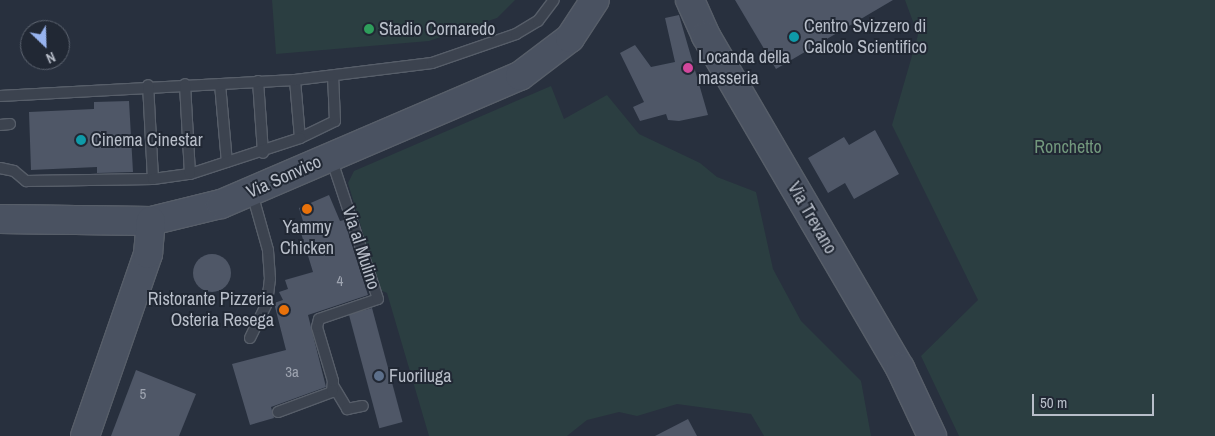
<!DOCTYPE html>
<style>
body{margin:0}
#map{position:relative;width:1215px;height:436px;overflow:hidden;background:#28303e;font-family:"Archivo Narrow",sans-serif}
div>[style]{position:absolute}
[style*='--x']{left:calc(var(--x)*1px);top:calc(var(--y)*1px);width:calc(var(--w)*1px);rotate:calc(var(--a)*1deg)}
.green>*{inset:0;background:#2b3e41}
.building>*{inset:0;background:#4f5767;transform-origin:0 0}
.round{border-radius:50%}
.roads{filter:drop-shadow(1px 0 #575e69) drop-shadow(-1px 0 #575e69) drop-shadow(0 1px #575e69) drop-shadow(0 -1px #575e69)}
.service>*{height:10px;margin:-5px;padding:0 5px;transform-origin:5px;border-radius:5px;background:#3c434f}
.secondary>*{height:28px;margin:-14px;padding:0 14px;transform-origin:14px;border-radius:14px;background:#4a5261}
.dots>*{width:14px;height:14px;translate:-50% -50%;box-sizing:border-box;border:2px solid #212834;border-radius:50%}
span{translate:-50% -50%;white-space:nowrap;text-align:center;line-height:1.15;-webkit-text-stroke:4px #212834;paint-order:stroke}
.number-label{font-size:15px;color:#9ea4b0}
.number-label span{-webkit-text-stroke-width:0}
.poi-label{font-size:18px;color:#b8bec9}
.left{translate:0 -50%;text-align:left}
.right{translate:-100% -50%;text-align:right}
.park-label{font-size:18px;color:#72987d}
.street-label{font-size:18px;color:#b8bec9}
.north{position:absolute;left:20px;top:20px;width:50px;height:50px;box-sizing:border-box;background:#212834;border:1px solid #5d6470;border-radius:50%;rotate:156deg;font-size:14px;font-weight:700;line-height:20px;text-align:center;color:#b8bec9}
.north::after{content:'';display:block;margin:auto;width:18px;height:22px;background:#98b4ef;clip-path:polygon(50% 0,100% 100%,50% 72%,0 100%)}
.scale{position:absolute;left:1032px;top:394px;width:122px;height:22px;box-sizing:border-box;border:2px solid #b8bec9;border-top:0;padding-left:6px;font-size:15px;line-height:18px;white-space:nowrap;color:#b8bec9;-webkit-text-stroke:4px #212834;paint-order:stroke}
</style>
<div id="map">
<div class="green">
<div style="clip-path:polygon(272px 0,515px 0,497px 18px,429px 41px,276px 54px)"></div>
<div style="clip-path:polygon(905px 0,1215px 0,1215px 436px,959px 436px,921px 356px,978px 300px,892px 125px,918px 35px)"></div>
<div style="clip-path:polygon(551px 86px,564px 119px,607px 95px,639px 134px,700px 163px,717px 177px,756px 192px,773px 269px,801px 321px,861px 381px,871px 436px,764px 436px,751px 414px,677px 404px,637px 416px,619px 412px,587px 420px,567px 436px,429px 436px,387px 293px,380px 290px,348px 183px,354px 171px)"></div>
</div>
<div class="building">
<div style="clip-path:polygon(735px 0,893px 0,776px 69px)"></div>
<div style="clip-path:polygon(679px 15px,708px 115px,679px 121px,668px 120px,666px 114px,640px 121px,633px 107px,644px 102px,620px 53px,635px 45px,651px 67px,675px 62px,665px 18px)"></div>
<div style="clip-path:polygon(129px 101px,133px 172px,97px 173px,97px 167px,31px 170px,29px 112px,94px 109px,94px 102px)"></div>
<div style="clip-path:polygon(875px 130px,899px 174px,854px 199px,845px 183px,828px 193px,808px 158px,844px 137px,849px 145px)"></div>
<div style="clip-path:polygon(329px 195px,340px 221px,344px 220px,368px 295px,308px 315px,326px 387px,271px 407px,274px 418px,250px 425px,232px 364px,286px 350px,274px 303px,283px 300px,279px 292px,288px 289px,285px 280px,313px 272px,301px 233px,306px 231px,299px 208px)"></div>
<div class="round" style="left:193px;top:254px;width:38px;height:38px"></div>
<div style="left:372px;top:308px;width:118px;height:24px;rotate:75deg"></div>
<div style="clip-path:polygon(136px 370px,196px 394px,179px 436px,111px 436px)"></div>
<div style="clip-path:polygon(688px 419px,697px 436px,655px 436px)"></div>
</div>
<div class="roads">
<div class="service">
<div style="--x:295;--y:80;--w:58;--a:85.1"></div>
<div style="--x:300;--y:138;--w:39;--a:-26"></div>
<div style="--x:335;--y:121;--w:45;--a:-92.5"></div>
<div style="--x:258;--y:81;--w:72;--a:86"></div>
<div style="--x:220;--y:84;--w:78;--a:84.9"></div>
<div style="--x:0;--y:96;--w:295;--a:-3.1"></div>
<div style="--x:295;--y:80;--w:138;--a:-7.1"></div>
<div style="--x:432;--y:63;--w:89;--a:-19"></div>
<div style="--x:516;--y:34;--w:26;--a:-31"></div>
<div style="--x:538;--y:21;--w:26;--a:-53"></div>
<div style="--x:0;--y:125;--w:10;--a:-6"></div>
<div style="--x:0;--y:168;--w:14;--a:12"></div>
<div style="--x:14;--y:171;--w:16;--a:40"></div>
<div style="--x:26;--y:181;--w:127;--a:-0.9"></div>
<div style="--x:153;--y:179;--w:94;--a:-93"></div>
<div style="--x:190;--y:174;--w:116;--a:-18.1"></div>
<div style="--x:153;--y:179;--w:37;--a:-8"></div>
<div style="--x:190;--y:174;--w:90;--a:-93.2"></div>
<div style="--x:250;--y:338;--w:39;--a:-64"></div>
<div style="--x:267;--y:303;--w:24;--a:-83"></div>
<div style="--x:270;--y:279;--w:29;--a:-94"></div>
<div style="--x:268;--y:250;--w:59;--a:-105.7"></div>
<div style="--x:334;--y:387;--w:26;--a:59"></div>
<div style="--x:347;--y:409;--w:16;--a:-11"></div>
<div style="--x:278;--y:412;--w:58;--a:-20.3"></div>
<div style="--x:332;--y:392;--w:11;--a:-85"></div>
<div style="--x:333;--y:381;--w:56;--a:-106.5"></div>
<div style="--x:317;--y:327;--w:8;--a:-76"></div>
<div style="--x:319;--y:319;--w:62;--a:-18.7"></div>
<div style="--x:378;--y:299;--w:149;--a:-108.4"></div>
</div>
<div class="secondary">
<div style="--x:690;--y:0;--w:39;--a:66"></div>
<div style="--x:706;--y:36;--w:385;--a:59.7"></div>
<div style="--x:900;--y:368;--w:75;--a:64.8"></div>
<div style="--x:0;--y:219;--w:151;--a:0.8"></div>
<div style="--x:151;--y:221;--w:72;--a:-13.7"></div>
<div style="--x:221;--y:204;--w:325;--a:-23.2"></div>
<div style="--x:520;--y:76;--w:63;--a:-37.2"></div>
<div style="--x:570;--y:38;--w:45;--a:-56.7"></div>
<div style="--x:85;--y:436;--w:193;--a:-70.9"></div>
<div style="--x:148;--y:254;--w:33;--a:-85"></div>
</div>
</div>
<div class="dots">
<div style="left:369px;top:29px;background:#2e9e5b"></div>
<div style="left:794px;top:37px;background:#0f9aa8"></div>
<div style="left:688px;top:68px;background:#d1479c"></div>
<div style="left:81px;top:140px;background:#0f9aa8"></div>
<div style="left:307px;top:209px;background:#e8710a"></div>
<div style="left:284px;top:310px;background:#e8710a"></div>
<div style="left:379px;top:376px;background:#5c6f8a"></div>
</div>
<div class="number-label">
<span style="left:340px;top:281px">4</span>
<span style="left:292px;top:372px">3a</span>
<span style="left:143px;top:394px">5</span>
</div>
<div class="poi-label">
<span class="left" style="left:804px;top:37px">Centro Svizzero di<br>Calcolo Scientifico</span>
<span class="left" style="left:379px;top:29px">Stadio Cornaredo</span>
<span class="left" style="left:698px;top:68px">Locanda della<br>masseria</span>
<span class="left" style="left:91px;top:140px">Cinema Cinestar</span>
<span style="left:307px;top:238px">Yammy<br>Chicken</span>
<span class="right" style="left:274px;top:310px">Ristorante Pizzeria<br>Osteria Resega</span>
<span class="left" style="left:389px;top:376px">Fuoriluga</span>
</div>
<div class="park-label">
<span style="left:1068px;top:147px">Ronchetto</span>
</div>
<div class="street-label">
<span style="left:284px;top:177px;rotate:-24deg">Via Sonvico</span>
<span style="left:812px;top:218px;rotate:60deg">Via Trevano</span>
<span style="left:361px;top:248px;rotate:72deg">Via al Mulino</span>
</div>
<div class="north">N</div>
<div class="scale">50 m</div>
</div>
